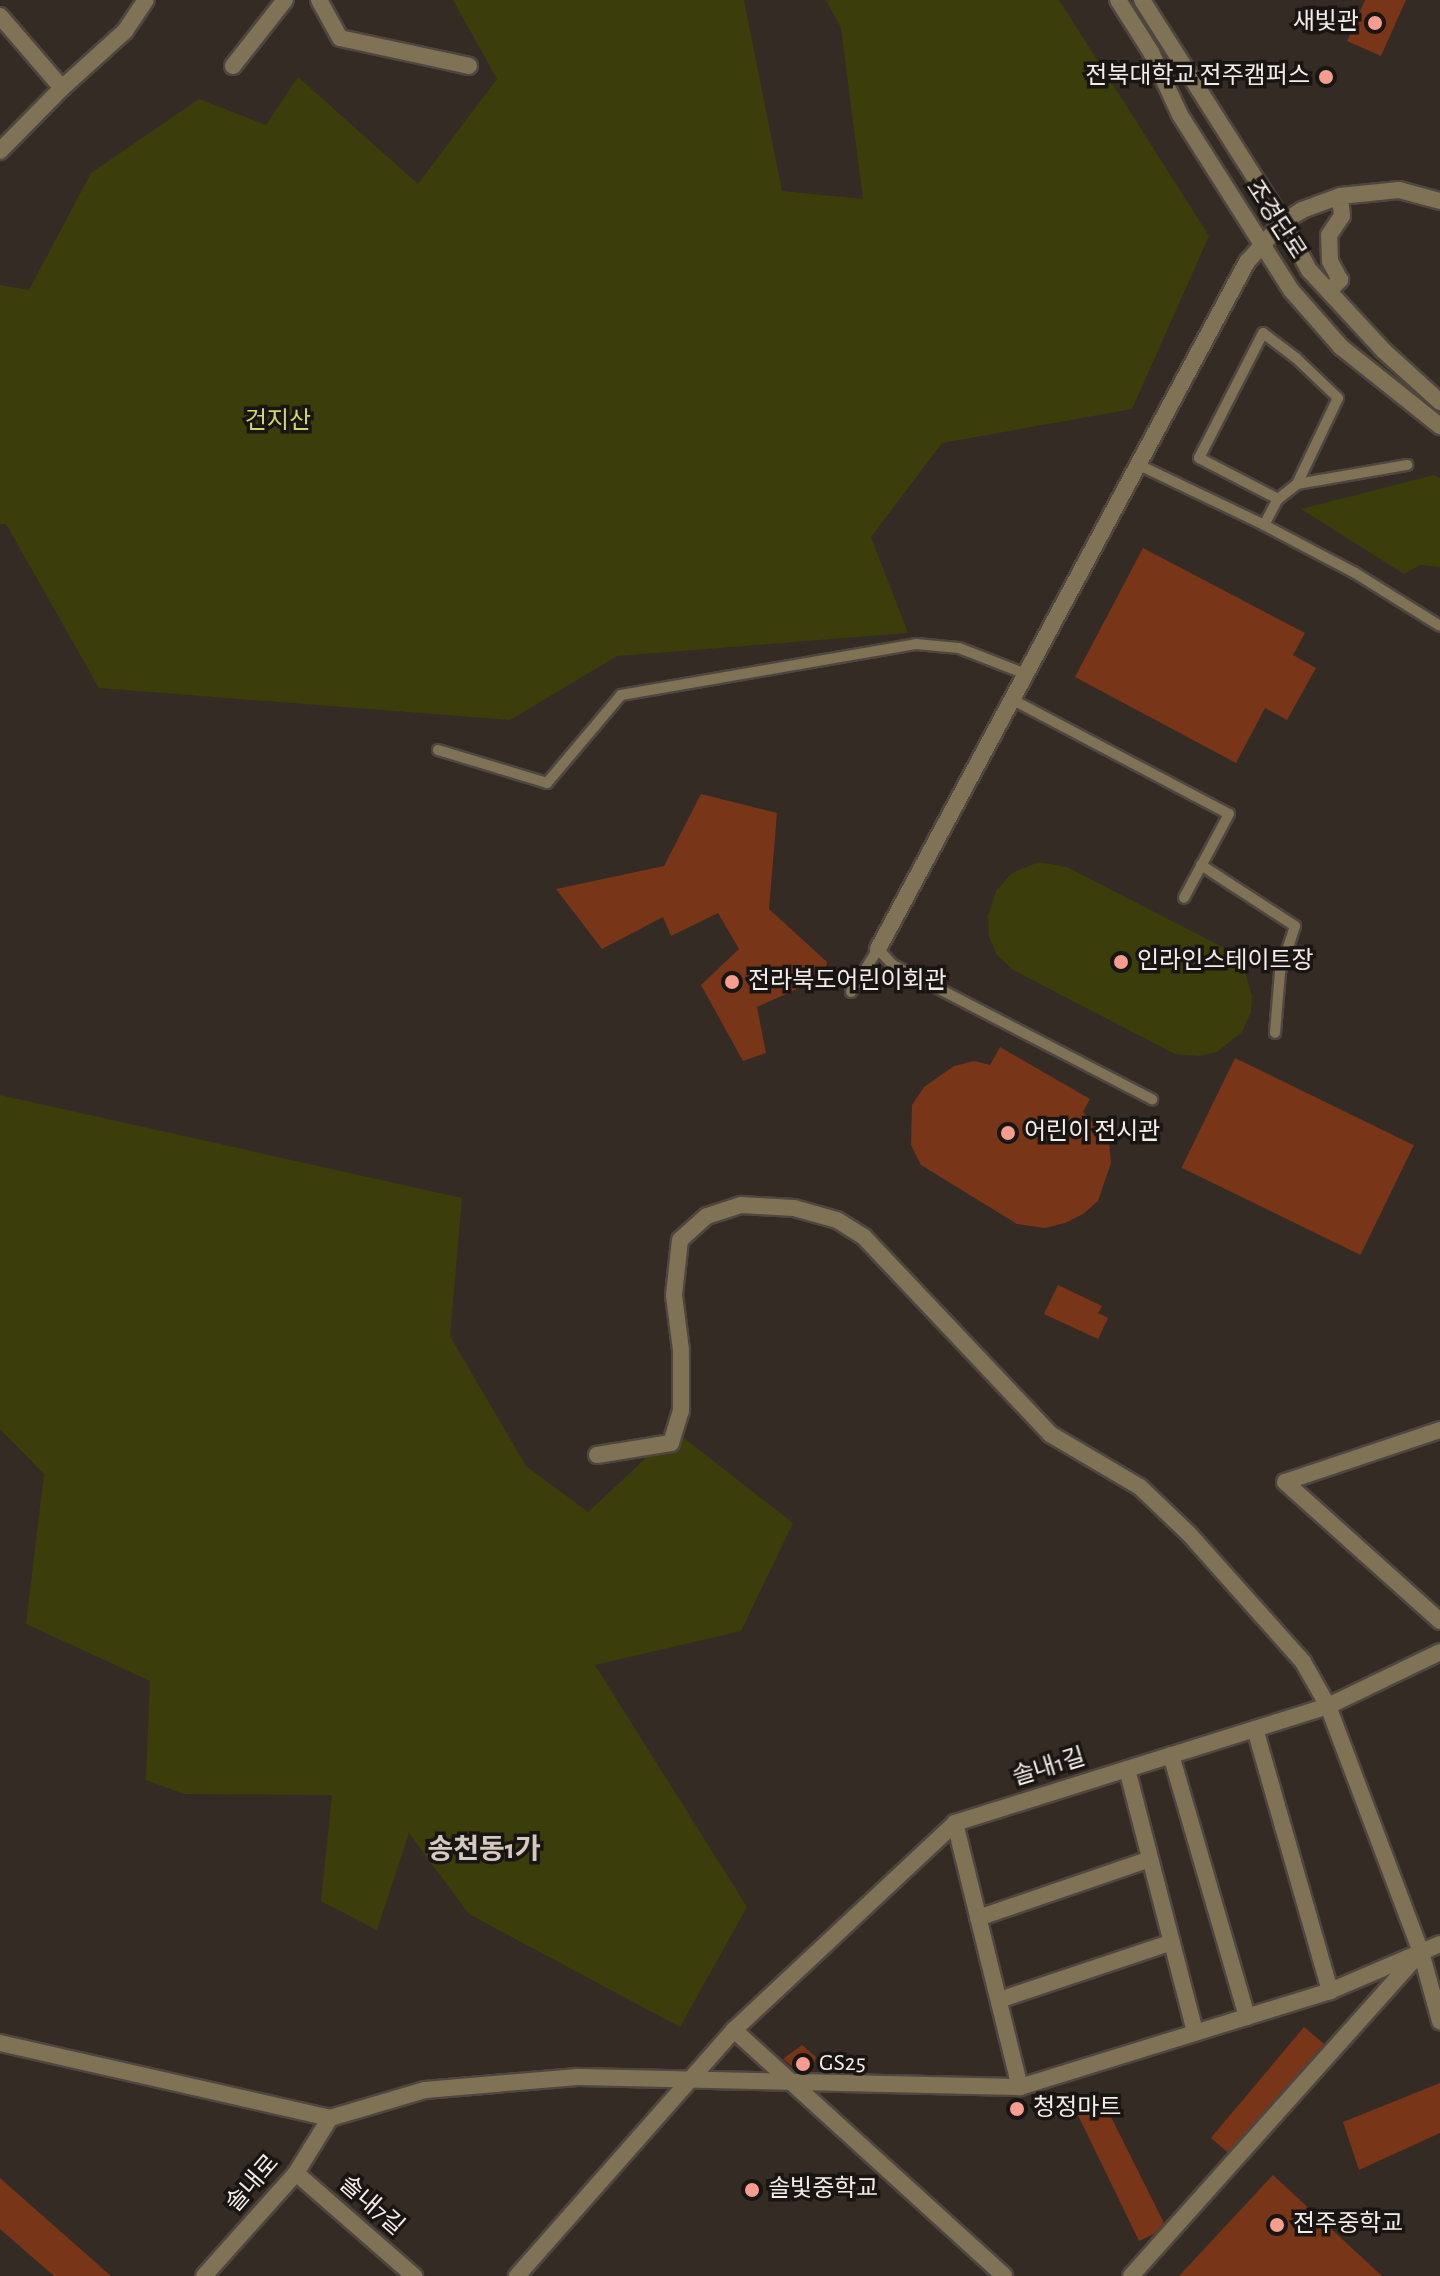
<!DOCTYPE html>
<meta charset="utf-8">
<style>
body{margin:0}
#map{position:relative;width:1440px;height:2276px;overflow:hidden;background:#342b25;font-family:"Alegreya Sans","Noto Sans KR",sans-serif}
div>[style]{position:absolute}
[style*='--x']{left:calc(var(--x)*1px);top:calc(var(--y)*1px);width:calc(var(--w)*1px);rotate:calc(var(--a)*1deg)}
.green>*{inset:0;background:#3b3e0a}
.building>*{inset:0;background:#783517;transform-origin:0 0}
.roads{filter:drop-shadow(2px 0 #4f4640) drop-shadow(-2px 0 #4f4640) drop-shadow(0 2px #4f4640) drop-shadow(0 -2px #4f4640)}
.service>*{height:10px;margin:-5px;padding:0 5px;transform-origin:5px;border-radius:5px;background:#7f7255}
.minor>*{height:16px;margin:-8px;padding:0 8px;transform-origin:8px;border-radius:8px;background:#7f7255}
.tertiary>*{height:16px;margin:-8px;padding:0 8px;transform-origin:8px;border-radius:8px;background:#7f7255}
.dots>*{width:22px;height:22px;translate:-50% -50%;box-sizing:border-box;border:4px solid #191512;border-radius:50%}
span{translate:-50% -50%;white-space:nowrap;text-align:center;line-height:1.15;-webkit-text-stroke:7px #191512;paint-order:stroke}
.poi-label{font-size:24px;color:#f3ede9}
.right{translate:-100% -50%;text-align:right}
.left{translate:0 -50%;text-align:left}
.street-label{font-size:24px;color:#f3ede9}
.park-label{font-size:24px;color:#d0d96d}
.quarter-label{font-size:28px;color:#d4c8c1;font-weight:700}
</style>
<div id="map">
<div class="green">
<div style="clip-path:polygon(453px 0,744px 0,782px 191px,863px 199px,841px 28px,826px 0,1059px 0,1209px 236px,1132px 409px,942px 443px,871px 537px,908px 633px,617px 656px,510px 720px,99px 688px,6px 524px,0 524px,0 285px,29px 290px,91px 173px,199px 99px,266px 125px,298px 77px,418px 184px,497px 79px)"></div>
<div style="clip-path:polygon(1434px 475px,1440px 478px,1440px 567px,1420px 565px,1404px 574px,1301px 509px)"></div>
<div style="clip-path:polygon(1039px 862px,1067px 867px,1230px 951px,1244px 969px,1252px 996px,1251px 1012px,1242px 1032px,1217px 1052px,1199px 1056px,1175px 1054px,1013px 970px,997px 955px,989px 937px,988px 916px,996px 891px,1012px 873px)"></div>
<div style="clip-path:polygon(0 1095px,462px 1198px,450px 1336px,526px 1466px,588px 1512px,675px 1431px,793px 1523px,741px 1631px,595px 1665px,747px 1907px,680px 2027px,469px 1914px,409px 1833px,377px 1930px,321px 1901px,332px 1795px,184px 1794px,146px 1780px,150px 1681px,26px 1624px,44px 1474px,0 1429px)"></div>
</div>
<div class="building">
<div style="clip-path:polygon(1365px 0,1406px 0,1381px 56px,1347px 41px)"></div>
<div style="clip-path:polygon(1143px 548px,1305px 633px,1293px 655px,1316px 668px,1287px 720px,1265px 708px,1236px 763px,1075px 677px)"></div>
<div style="clip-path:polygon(701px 794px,777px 813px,769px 909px,827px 962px,824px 977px,757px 1007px,766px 1053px,743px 1061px,701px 985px,739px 949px,718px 913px,671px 936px,663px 917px,602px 949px,556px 889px,664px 866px)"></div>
<div style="clip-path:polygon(1000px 1047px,1090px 1099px,1083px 1112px,1109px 1141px,1111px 1163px,1098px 1201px,1083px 1214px,1065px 1223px,1045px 1228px,1017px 1224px,921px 1165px,911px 1145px,912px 1105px,924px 1087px,954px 1066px,974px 1061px,990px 1065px)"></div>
<div style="left:1235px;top:1058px;width:199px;height:122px;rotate:26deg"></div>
<div style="clip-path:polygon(1058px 1285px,1102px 1306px,1098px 1313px,1108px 1318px,1098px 1339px,1044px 1314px)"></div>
<div style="left:1304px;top:2027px;width:26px;height:145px;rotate:40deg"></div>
<div style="clip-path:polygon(802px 2045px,816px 2057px,812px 2071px,798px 2071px,783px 2059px)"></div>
<div style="clip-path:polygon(1440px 2083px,1440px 2133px,1359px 2170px,1343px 2122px)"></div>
<div style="clip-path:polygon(1100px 2095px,1164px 2223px,1154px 2234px,1139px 2241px,1074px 2107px)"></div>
<div style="clip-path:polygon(1273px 2175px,1382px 2276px,1179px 2276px)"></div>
<div style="clip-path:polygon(0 2178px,111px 2276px,54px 2276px,0 2229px)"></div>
</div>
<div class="roads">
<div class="service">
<div style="--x:1139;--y:465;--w:139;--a:25.6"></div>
<div style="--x:1264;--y:525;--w:30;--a:-62"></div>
<div style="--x:1278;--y:499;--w:24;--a:-38"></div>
<div style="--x:1297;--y:484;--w:95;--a:-64.5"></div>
<div style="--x:1338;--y:398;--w:58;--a:-136.4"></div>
<div style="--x:1296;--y:358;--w:41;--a:-142.9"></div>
<div style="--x:1263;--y:333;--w:140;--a:117.1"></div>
<div style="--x:1199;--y:458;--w:89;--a:27.4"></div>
<div style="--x:1297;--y:484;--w:112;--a:-9.8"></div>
<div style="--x:1264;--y:525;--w:103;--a:27.8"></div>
<div style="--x:1355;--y:573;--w:100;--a:31.9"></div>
<div style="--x:1011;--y:699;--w:246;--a:27.8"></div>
<div style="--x:1229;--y:814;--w:95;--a:118.2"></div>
<div style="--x:438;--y:750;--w:114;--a:16.8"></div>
<div style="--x:547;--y:783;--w:115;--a:-49.9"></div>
<div style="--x:621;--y:695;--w:299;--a:-9.8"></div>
<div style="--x:916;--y:644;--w:43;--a:5.3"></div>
<div style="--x:959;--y:648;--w:72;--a:21.2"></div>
<div style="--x:1201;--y:865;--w:112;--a:33"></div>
<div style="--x:1295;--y:926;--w:48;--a:108.1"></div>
<div style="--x:1280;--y:972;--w:61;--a:94.7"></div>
<div style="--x:851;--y:992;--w:51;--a:-57.9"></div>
<div style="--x:878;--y:949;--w:22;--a:47"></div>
<div style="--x:893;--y:965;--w:292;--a:27.4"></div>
</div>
<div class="minor">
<div style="--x:319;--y:0;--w:43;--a:61.1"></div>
<div style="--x:340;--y:38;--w:132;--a:12.2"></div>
<div style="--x:0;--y:16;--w:95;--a:49.3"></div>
<div style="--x:62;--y:88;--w:85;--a:-42.1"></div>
<div style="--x:125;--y:31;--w:37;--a:-56"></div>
<div style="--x:233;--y:66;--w:84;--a:-51.8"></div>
<div style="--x:0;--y:151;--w:88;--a:-45.5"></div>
<div style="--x:1329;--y:291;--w:16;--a:-45"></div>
<div style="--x:1340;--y:280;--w:21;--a:-118"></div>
<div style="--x:1330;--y:261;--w:26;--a:-92"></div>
<div style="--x:1329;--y:235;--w:23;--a:-56"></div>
<div style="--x:1342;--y:216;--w:20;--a:-96"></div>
<div style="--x:878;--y:949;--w:780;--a:-61.76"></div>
<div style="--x:1247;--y:262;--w:54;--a:-48"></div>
<div style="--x:1283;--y:222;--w:22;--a:-32"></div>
<div style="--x:1302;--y:210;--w:40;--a:-20.2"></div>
<div style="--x:1340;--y:196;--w:59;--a:-5.8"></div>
<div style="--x:1399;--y:190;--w:42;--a:15"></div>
<div style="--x:1440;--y:1430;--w:163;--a:161.5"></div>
<div style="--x:1285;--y:1482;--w:208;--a:41.9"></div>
<div style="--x:597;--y:1455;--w:75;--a:-9.2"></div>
<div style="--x:671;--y:1443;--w:34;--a:-73"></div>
<div style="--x:681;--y:1411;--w:61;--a:-90"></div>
<div style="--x:681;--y:1350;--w:55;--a:-97.3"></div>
<div style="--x:674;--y:1295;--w:55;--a:-83.8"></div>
<div style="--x:680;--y:1240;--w:36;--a:-42"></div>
<div style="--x:707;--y:1216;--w:36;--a:-18"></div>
<div style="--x:741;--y:1205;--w:53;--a:3.2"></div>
<div style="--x:794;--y:1208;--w:45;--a:15.6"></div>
<div style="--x:837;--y:1220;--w:32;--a:32"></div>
<div style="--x:864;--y:1237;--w:271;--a:46.6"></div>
<div style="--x:1050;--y:1434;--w:104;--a:30.5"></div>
<div style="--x:1140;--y:1487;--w:69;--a:43.8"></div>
<div style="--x:1190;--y:1535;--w:170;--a:48.3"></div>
<div style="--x:1303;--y:1662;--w:51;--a:60.4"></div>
<div style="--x:1328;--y:1706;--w:263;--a:69.3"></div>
<div style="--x:1421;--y:1952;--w:72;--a:74.6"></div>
<div style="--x:1255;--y:1729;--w:273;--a:74"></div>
<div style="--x:1171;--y:1755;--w:273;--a:73.8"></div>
<div style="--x:1127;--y:1769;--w:271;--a:75.5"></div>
<div style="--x:955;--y:1823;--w:272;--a:76.2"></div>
<div style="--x:978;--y:1918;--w:182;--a:-18.9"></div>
<div style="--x:999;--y:2000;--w:182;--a:-18.5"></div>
<div style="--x:734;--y:2030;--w:365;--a:42.3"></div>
<div style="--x:0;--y:2043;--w:338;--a:12.8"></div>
<div style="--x:330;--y:2118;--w:99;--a:-16.4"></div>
<div style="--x:425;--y:2090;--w:153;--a:-4.9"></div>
<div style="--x:577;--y:2077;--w:443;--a:1.3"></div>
<div style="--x:1020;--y:2087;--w:325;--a:-17.2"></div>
<div style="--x:1330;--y:1991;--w:120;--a:-23.1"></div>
<div style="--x:296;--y:2173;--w:157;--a:41.1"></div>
<div style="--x:204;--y:2276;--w:138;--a:-48.2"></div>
<div style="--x:296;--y:2173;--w:65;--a:-58.3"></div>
<div style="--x:517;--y:2276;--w:328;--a:-48.6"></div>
<div style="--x:734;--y:2030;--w:303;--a:-43.1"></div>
<div style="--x:955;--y:1823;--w:391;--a:-17.4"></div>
<div style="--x:1328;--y:1706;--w:124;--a:-25.7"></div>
<div style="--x:1131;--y:2276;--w:429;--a:-48.2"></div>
</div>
<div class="tertiary">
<div style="--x:1118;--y:0;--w:62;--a:57.6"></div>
<div style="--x:1151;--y:52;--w:69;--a:65.3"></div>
<div style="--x:1180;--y:115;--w:207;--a:57.6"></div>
<div style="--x:1291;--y:290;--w:76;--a:48.7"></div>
<div style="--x:1341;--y:347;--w:127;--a:38.6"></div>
<div style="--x:1142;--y:0;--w:263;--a:57.6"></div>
<div style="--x:1283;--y:222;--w:55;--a:61.6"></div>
<div style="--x:1309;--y:270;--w:110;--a:47.2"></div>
<div style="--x:1384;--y:351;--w:76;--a:42.3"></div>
</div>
</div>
<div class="dots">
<div style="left:1375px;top:23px;background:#f59d8e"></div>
<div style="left:1326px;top:77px;background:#f59d8e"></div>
<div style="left:1121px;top:962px;background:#f59d8e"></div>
<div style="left:732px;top:982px;background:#f59d8e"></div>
<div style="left:1008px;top:1133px;background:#f59d8e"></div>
<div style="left:803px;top:2064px;background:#f59d8e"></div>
<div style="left:1017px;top:2109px;background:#f59d8e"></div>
<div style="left:752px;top:2190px;background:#f59d8e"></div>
<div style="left:1277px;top:2225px;background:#f59d8e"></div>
</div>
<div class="poi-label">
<span class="right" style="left:1359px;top:23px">새빛관</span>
<span class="right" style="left:1310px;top:77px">전북대학교 전주캠퍼스</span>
<span class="left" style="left:1137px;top:962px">인라인스테이트장</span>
<span class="left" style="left:748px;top:982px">전라북도어린이회관</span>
<span class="left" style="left:1024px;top:1133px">어린이 전시관</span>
<span class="left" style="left:819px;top:2064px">GS25</span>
<span class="left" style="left:1033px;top:2109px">청정마트</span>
<span class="left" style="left:768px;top:2190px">솔빛중학교</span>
<span class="left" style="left:1293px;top:2225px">전주중학교</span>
</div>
<div class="street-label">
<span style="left:1275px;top:220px;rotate:57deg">조경단로</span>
<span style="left:1049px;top:1768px;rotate:-17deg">솔내1길</span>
<span style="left:253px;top:2184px;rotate:-49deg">솔내로</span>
<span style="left:371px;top:2206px;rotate:41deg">솔내7길</span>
</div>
<div class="park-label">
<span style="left:278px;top:422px">건지산</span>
</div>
<div class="quarter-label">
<span style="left:484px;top:1850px">송천동1가</span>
</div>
</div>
